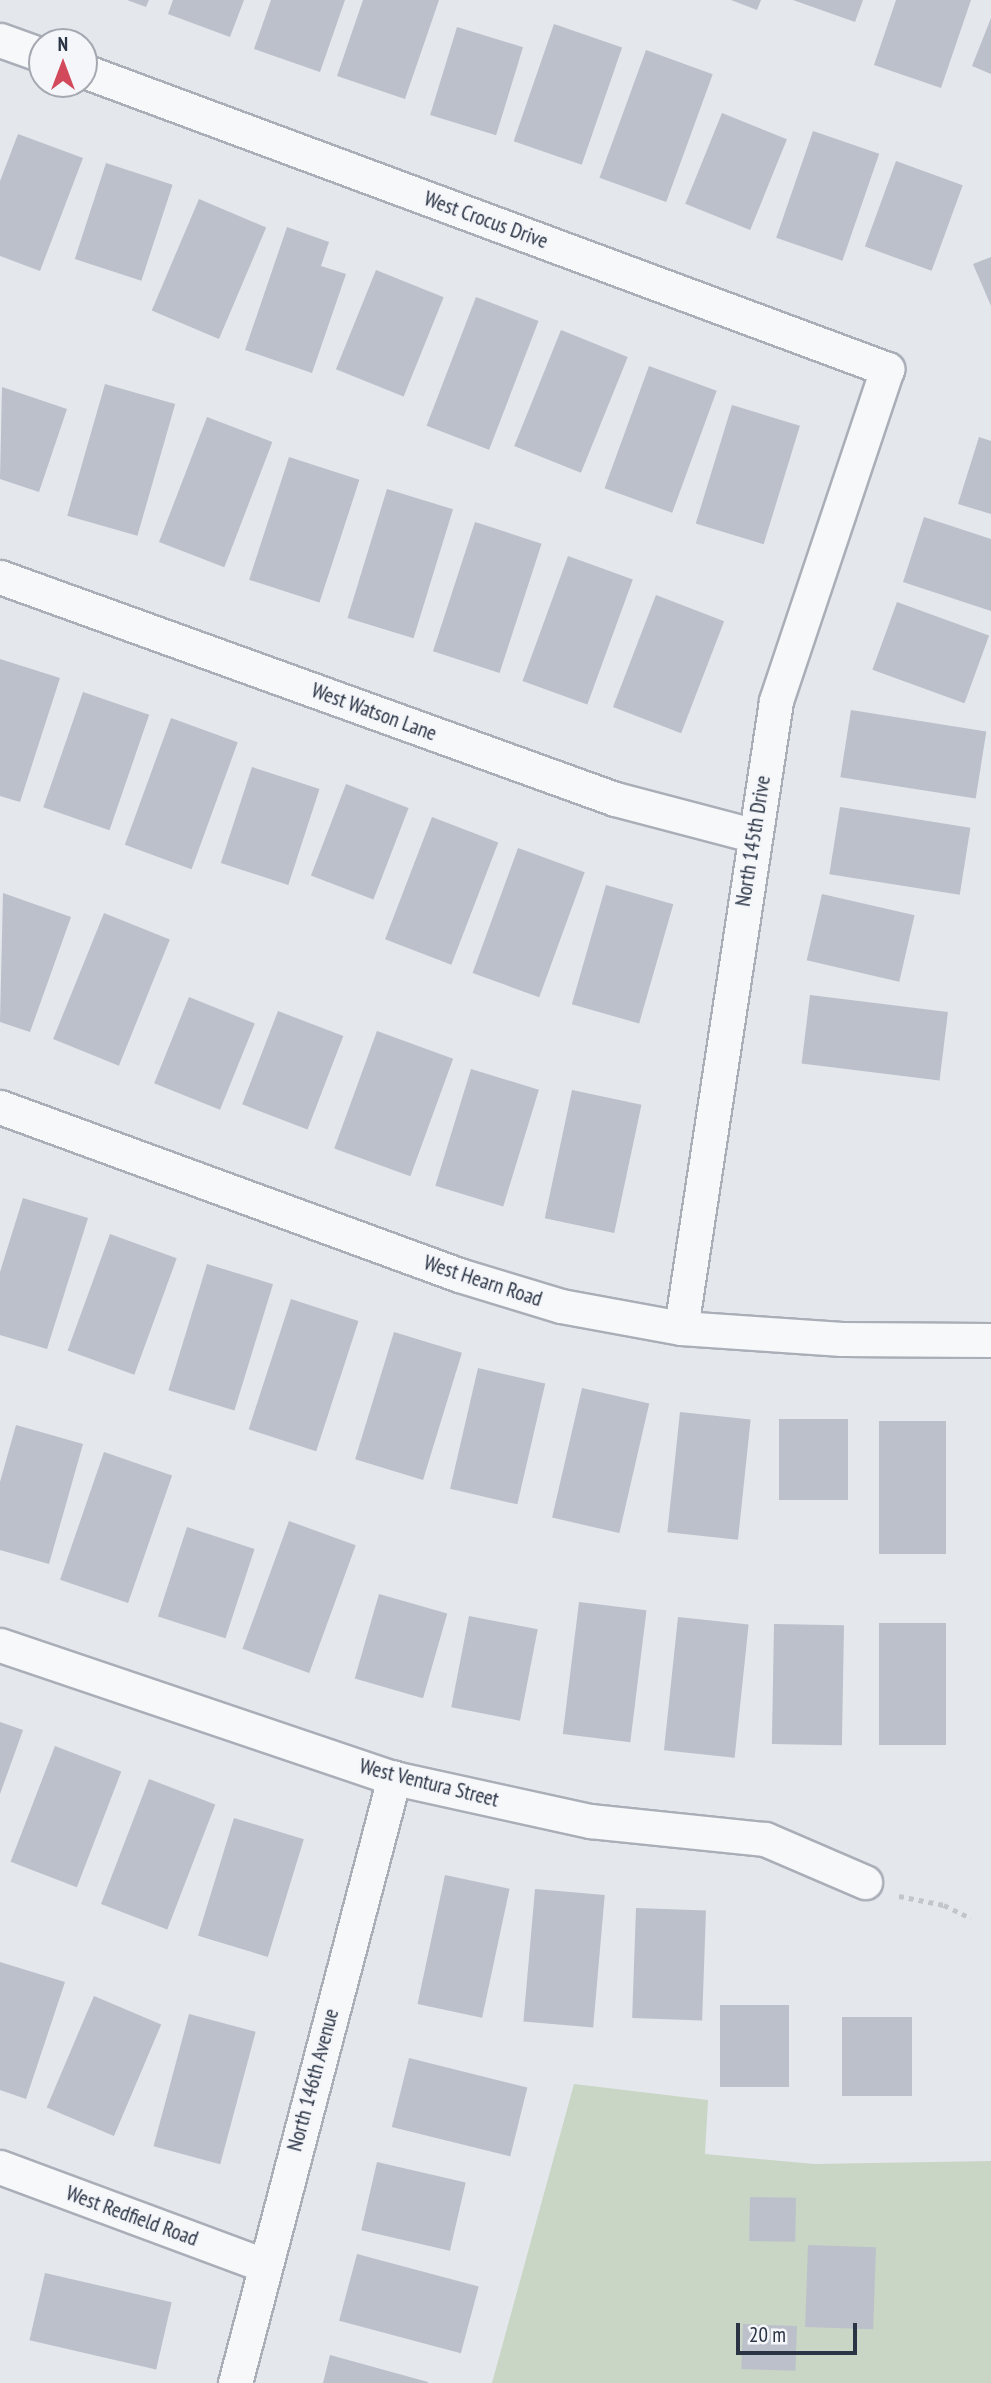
<!DOCTYPE html>
<style>
body{margin:0}
#map{position:relative;width:991px;height:2383px;overflow:hidden;background:#e4e7ec;font-family:"PT Sans Narrow",sans-serif}
div>[style]{position:absolute}
[style*='--x']{left:calc(var(--x)*1px);top:calc(var(--y)*1px);width:calc(var(--w)*1px);rotate:calc(var(--a)*1deg)}
.green>*{inset:0;background:#c9d6c5}
.building>*{inset:0;background:#bbc0ca;transform-origin:0 0}
.path>*{height:4.5px;margin-top:-2.25px;transform-origin:0;background:repeating-linear-gradient(90deg,#c2c5cb 0 5px,transparent 0 10px)}
.roads{filter:drop-shadow(2px 0 #a9aeb7) drop-shadow(-2px 0 #a9aeb7) drop-shadow(0 2px #a9aeb7) drop-shadow(0 -2px #a9aeb7)}
.street>*{height:33px;margin:-16.5px;padding:0 16.5px;transform-origin:16.5px;border-radius:16.5px;background:#f7f8fa}
span{translate:-50% -50%;white-space:nowrap;text-align:center;line-height:1.15;-webkit-text-stroke:5px #f4f6f9;paint-order:stroke}
.street-label{font-size:21px;color:#2b3445}
.north{position:absolute;left:28px;top:28px;width:70px;height:70px;box-sizing:border-box;background:#f4f6f9;border:2px solid #a4a8b1;border-radius:50%;rotate:0deg;font-size:19px;font-weight:700;line-height:28px;text-align:center;color:#2b3445}
.north::after{content:'';display:block;margin:auto;width:24px;height:32px;background:#d1495b;clip-path:polygon(50% 0,100% 100%,50% 72%,0 100%)}
.scale{position:absolute;left:736px;top:2323px;width:121px;height:32px;box-sizing:border-box;border:4px solid #2b3445;border-top:0;padding-left:9px;font-size:21px;line-height:24px;white-space:nowrap;color:#2b3445;-webkit-text-stroke:5px #f4f6f9;paint-order:stroke}
</style>
<div id="map">
<div class="green">
<div style="clip-path:polygon(574px 2084px,708px 2100px,705px 2154px,814px 2164px,991px 2161px,991px 2383px,492px 2383px)"></div>
</div>
<div class="building">
<div style="clip-path:polygon(127px 0,149px 0,146px 7px)"></div>
<div style="clip-path:polygon(173px 0,244px 0,230px 37px,168px 14px)"></div>
<div style="clip-path:polygon(271px 0,345px 0,320px 72px,254px 49px)"></div>
<div style="clip-path:polygon(363px 0,439px 0,405px 99px,337px 76px)"></div>
<div style="clip-path:polygon(731px 0,761px 0,757px 10px)"></div>
<div style="clip-path:polygon(793px 0,863px 0,855px 22px)"></div>
<div style="clip-path:polygon(896px 0,971px 0,941px 88px,874px 65px)"></div>
<div style="clip-path:polygon(991px 18px,991px 74px,972px 66px)"></div>
<div style="left:554px;top:24px;width:72px;height:124px;rotate:19deg"></div>
<div style="left:457px;top:27px;width:69px;height:92px;rotate:17deg"></div>
<div style="left:646px;top:50px;width:71px;height:136px;rotate:20deg"></div>
<div style="left:722px;top:113px;width:70px;height:98px;rotate:22deg"></div>
<div style="left:813px;top:131px;width:70px;height:113px;rotate:19deg"></div>
<div style="clip-path:polygon(18px 134px,83px 158px,40px 271px,0 256px,0 181px)"></div>
<div style="left:896px;top:161px;width:71px;height:91px;rotate:20deg"></div>
<div style="left:106px;top:163px;width:70px;height:101px;rotate:18deg"></div>
<div style="left:199px;top:199px;width:73px;height:121px;rotate:23deg"></div>
<div style="clip-path:polygon(287px 227px,329px 242px,321px 266px,346px 274px,312px 373px,245px 350px)"></div>
<div style="clip-path:polygon(991px 257px,991px 306px,973px 264px)"></div>
<div style="left:376px;top:270px;width:73px;height:107px;rotate:22deg"></div>
<div style="left:476px;top:297px;width:67px;height:138px;rotate:21deg"></div>
<div style="left:561px;top:330px;width:72px;height:125px;rotate:22deg"></div>
<div style="left:649px;top:366px;width:72px;height:130px;rotate:20deg"></div>
<div style="left:105px;top:384px;width:73px;height:137px;rotate:16deg"></div>
<div style="clip-path:polygon(2px 387px,67px 409px,39px 492px,0 479px)"></div>
<div style="left:732px;top:405px;width:71px;height:124px;rotate:17deg"></div>
<div style="left:207px;top:417px;width:70px;height:134px;rotate:21deg"></div>
<div style="clip-path:polygon(979px 437px,991px 441px,991px 514px,958px 504px)"></div>
<div style="left:289px;top:457px;width:74px;height:129px;rotate:18deg"></div>
<div style="left:387px;top:489px;width:69px;height:135px;rotate:17deg"></div>
<div style="clip-path:polygon(924px 517px,991px 539px,991px 611px,903px 582px)"></div>
<div style="left:475px;top:522px;width:70px;height:136px;rotate:18deg"></div>
<div style="left:568px;top:556px;width:69px;height:133px;rotate:20deg"></div>
<div style="left:656px;top:595px;width:73px;height:120px;rotate:21deg"></div>
<div style="left:897px;top:602px;width:98px;height:72px;rotate:20deg"></div>
<div style="clip-path:polygon(0 659px,60px 678px,20px 802px,0 796px)"></div>
<div style="left:83px;top:692px;width:70px;height:122px;rotate:19deg"></div>
<div style="left:851px;top:710px;width:137px;height:68px;rotate:9deg"></div>
<div style="left:171px;top:718px;width:71px;height:135px;rotate:20deg"></div>
<div style="left:252px;top:767px;width:71px;height:101px;rotate:18deg"></div>
<div style="left:346px;top:784px;width:67px;height:98px;rotate:21deg"></div>
<div style="left:840px;top:807px;width:132px;height:68px;rotate:9deg"></div>
<div style="left:432px;top:817px;width:71px;height:131px;rotate:21deg"></div>
<div style="left:518px;top:848px;width:71px;height:133px;rotate:20deg"></div>
<div style="left:606px;top:885px;width:70px;height:124px;rotate:16deg"></div>
<div style="clip-path:polygon(3px 893px,71px 917px,30px 1032px,0 1022px)"></div>
<div style="left:822px;top:894px;width:95px;height:68px;rotate:13deg"></div>
<div style="left:104px;top:913px;width:71px;height:136px;rotate:22deg"></div>
<div style="left:810px;top:995px;width:139px;height:69px;rotate:7deg"></div>
<div style="left:189px;top:997px;width:71px;height:93px;rotate:22deg"></div>
<div style="left:278px;top:1011px;width:70px;height:100px;rotate:21deg"></div>
<div style="left:377px;top:1031px;width:81px;height:125px;rotate:20deg"></div>
<div style="left:471px;top:1069px;width:71px;height:122px;rotate:17deg"></div>
<div style="left:572px;top:1090px;width:71px;height:131px;rotate:12deg"></div>
<div style="clip-path:polygon(23px 1198px,88px 1218px,47px 1349px,0 1335px,0 1272px)"></div>
<div style="left:110px;top:1234px;width:71px;height:124px;rotate:20deg"></div>
<div style="left:207px;top:1264px;width:69px;height:132px;rotate:17deg"></div>
<div style="left:291px;top:1299px;width:71px;height:137px;rotate:18deg"></div>
<div style="left:394px;top:1332px;width:71px;height:133px;rotate:17deg"></div>
<div style="left:478px;top:1368px;width:69px;height:124px;rotate:13deg"></div>
<div style="left:582px;top:1388px;width:69px;height:133px;rotate:13deg"></div>
<div style="left:680px;top:1412px;width:71px;height:121px;rotate:6deg"></div>
<div style="left:779px;top:1419px;width:69px;height:81px"></div>
<div style="left:879px;top:1421px;width:67px;height:133px"></div>
<div style="clip-path:polygon(16px 1425px,83px 1444px,49px 1564px,0 1550px,0 1482px)"></div>
<div style="left:104px;top:1452px;width:72px;height:135px;rotate:19deg"></div>
<div style="left:289px;top:1521px;width:71px;height:136px;rotate:20deg"></div>
<div style="left:187px;top:1527px;width:71px;height:94px;rotate:18deg"></div>
<div style="left:379px;top:1594px;width:71px;height:88px;rotate:16deg"></div>
<div style="left:579px;top:1602px;width:68px;height:133px;rotate:7deg"></div>
<div style="left:469px;top:1616px;width:70px;height:93px;rotate:11deg"></div>
<div style="left:678px;top:1617px;width:71px;height:134px;rotate:6deg"></div>
<div style="left:879px;top:1623px;width:67px;height:122px"></div>
<div style="left:774px;top:1624px;width:70px;height:120px;rotate:1deg"></div>
<div style="clip-path:polygon(0 1722px,23px 1730px,0 1794px)"></div>
<div style="left:55px;top:1746px;width:71px;height:124px;rotate:21deg"></div>
<div style="left:149px;top:1779px;width:71px;height:134px;rotate:21deg"></div>
<div style="left:234px;top:1818px;width:73px;height:123px;rotate:17deg"></div>
<div style="left:445px;top:1875px;width:66px;height:132px;rotate:12deg"></div>
<div style="left:535px;top:1889px;width:70px;height:133px;rotate:5deg"></div>
<div style="left:636px;top:1908px;width:70px;height:110px;rotate:2deg"></div>
<div style="clip-path:polygon(0 1962px,65px 1982px,26px 2099px,0 2090px)"></div>
<div style="left:94px;top:1996px;width:73px;height:121px;rotate:23deg"></div>
<div style="left:720px;top:2005px;width:69px;height:82px"></div>
<div style="left:189px;top:2014px;width:69px;height:137px;rotate:15deg"></div>
<div style="left:842px;top:2017px;width:70px;height:79px"></div>
<div style="left:409px;top:2058px;width:122px;height:71px;rotate:14deg"></div>
<div style="left:377px;top:2162px;width:91px;height:70px;rotate:13deg"></div>
<div style="left:750px;top:2197px;width:46px;height:44px;rotate:1deg"></div>
<div style="left:808px;top:2245px;width:68px;height:82px;rotate:2deg"></div>
<div style="left:357px;top:2254px;width:126px;height:69px;rotate:15deg"></div>
<div style="left:45px;top:2273px;width:130px;height:69px;rotate:13deg"></div>
<div style="left:743px;top:2324px;width:54px;height:45px;rotate:2deg"></div>
<div style="clip-path:polygon(330px 2355px,428px 2382px,428px 2383px,323px 2383px)"></div>
</div>
<div class="path">
<div style="--x:899;--y:1896;--w:46;--a:11.3"></div>
<div style="--x:944;--y:1905;--w:30;--a:26"></div>
</div>
<div class="roads">
<div class="street">
<div style="--x:0;--y:40;--w:45;--a:19.7"></div>
<div style="--x:84;--y:71;--w:857;--a:20.36"></div>
<div style="--x:887;--y:369;--w:350;--a:108.5"></div>
<div style="--x:776;--y:701;--w:634;--a:98.62"></div>
<div style="--x:0;--y:577;--w:654;--a:19.85"></div>
<div style="--x:615;--y:799;--w:142;--a:14.7"></div>
<div style="--x:0;--y:1107;--w:489;--a:20.1"></div>
<div style="--x:459;--y:1275;--w:107;--a:16.9"></div>
<div style="--x:561;--y:1306;--w:122;--a:10.4"></div>
<div style="--x:681;--y:1328;--w:161;--a:3.9"></div>
<div style="--x:842;--y:1339;--w:149;--a:0.4"></div>
<div style="--x:0;--y:1645;--w:416;--a:18.7"></div>
<div style="--x:394;--y:1778;--w:201;--a:12.4"></div>
<div style="--x:590;--y:1821;--w:176;--a:5.9"></div>
<div style="--x:765;--y:1839;--w:109;--a:23.3"></div>
<div style="--x:0;--y:2167;--w:282;--a:20.4"></div>
<div style="--x:235;--y:2383;--w:626;--a:-75.28"></div>
</div>
</div>
<div class="street-label">
<span style="left:486px;top:220px;rotate:20deg">West Crocus Drive</span>
<span style="left:374px;top:712px;rotate:20deg">West Watson Lane</span>
<span style="left:753px;top:841px;rotate:-81deg">North 145th Drive</span>
<span style="left:483px;top:1281px;rotate:18deg">West Hearn Road</span>
<span style="left:429px;top:1783px;rotate:14deg">West Ventura Street</span>
<span style="left:313px;top:2080px;rotate:-75deg">North 146th Avenue</span>
<span style="left:132px;top:2216px;rotate:20deg">West Redfield Road</span>
</div>
<div class="north">N</div>
<div class="scale">20 m</div>
</div>
